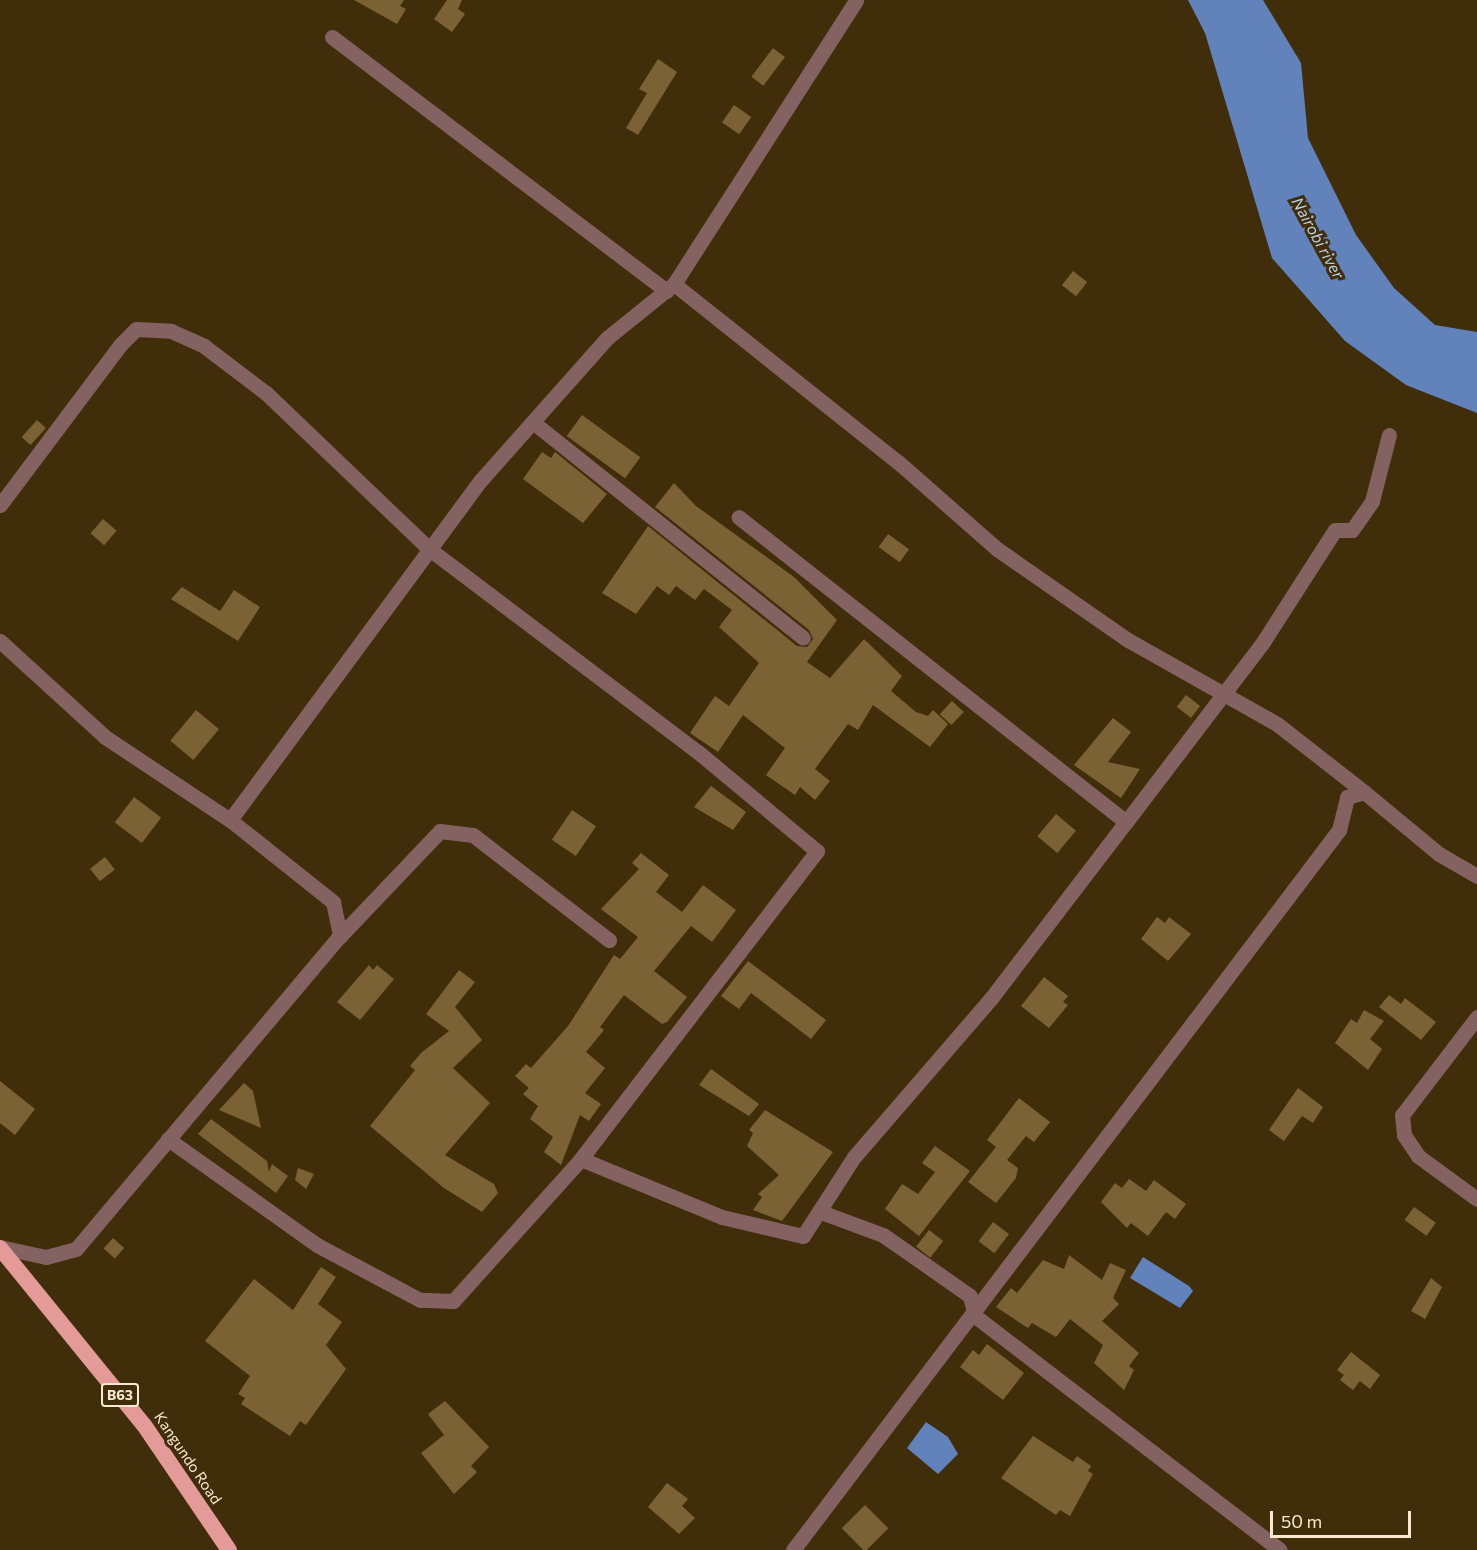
<!DOCTYPE html>
<style>
body{margin:0}
#map{position:relative;width:1477px;height:1550px;overflow:hidden;background:#402e0a;font-family:Commissioner,sans-serif}
div>[style]{position:absolute}
[style*='--x']{left:calc(var(--x)*1px);top:calc(var(--y)*1px);width:calc(var(--w)*1px);rotate:calc(var(--a)*1deg)}
.water>*{inset:0;background:#6182bb}
.building>*{inset:0;background:#7b6234;transform-origin:0 0}
.minor>*{height:15px;margin:-7.5px;padding:0 7.5px;transform-origin:7.5px;border-radius:7.5px;background:#836261}
.trunk>*{height:16px;margin:-8px;padding:0 8px;transform-origin:8px;border-radius:8px;background:#e39a99}
span{translate:-50% -50%;white-space:nowrap;text-align:center;line-height:1.15;-webkit-text-stroke:6px #402e0a;paint-order:stroke}
.shield-label span{padding:2px 4px;background:#402e0a;border:2px solid;border-radius:4px;-webkit-text-stroke-width:0}
.shield-label{font-size:14px;color:#f7e9d1;font-weight:700}
.street-label{font-size:15px;color:#f7e9d1}
.water-label{font-size:16px;color:#bcd0f0;font-style:italic}
.scale{position:absolute;left:1270px;top:1511px;width:141px;height:27px;box-sizing:border-box;border:3px solid #f7e9d1;border-top:0;padding-left:8px;font-size:18px;line-height:21px;white-space:nowrap;color:#f7e9d1;-webkit-text-stroke:4px #402e0a;paint-order:stroke}
</style>
<div id="map">
<div class="water">
<div style="clip-path:polygon(1188px 0,1263px 0,1301px 63px,1308px 138px,1356px 235px,1394px 288px,1435px 325px,1477px 332px,1477px 413px,1406px 385px,1345px 341px,1272px 258px,1205px 33px)"></div>
<div style="clip-path:polygon(1143px 1257px,1189px 1286px,1193px 1291px,1180px 1308px,1130px 1278px)"></div>
<div style="clip-path:polygon(926px 1422px,948px 1437px,958px 1454px,938px 1474px,907px 1448px)"></div>
</div>
<div class="building">
<div style="clip-path:polygon(354px 0,404px 0,400px 6px,406px 9px,397px 24px)"></div>
<div style="clip-path:polygon(447px 0,462px 0,458px 9px,465px 14px,452px 32px,434px 19px)"></div>
<div style="left:773px;top:48px;width:15px;height:36px;rotate:37deg"></div>
<div style="clip-path:polygon(658px 59px,677px 72px,638px 135px,626px 128px,647px 93px,639px 89px)"></div>
<div style="left:734px;top:105px;width:21px;height:21px;rotate:35deg"></div>
<div style="left:1073px;top:271px;width:18px;height:18px;rotate:38deg"></div>
<div style="left:582px;top:415px;width:72px;height:26px;rotate:36deg"></div>
<div style="left:37px;top:420px;width:12px;height:23px;rotate:42deg"></div>
<div style="clip-path:polygon(542px 452px,551px 458px,555px 452px,607px 494px,583px 523px,523px 479px)"></div>
<div style="clip-path:polygon(674px 483px,696px 506px,794px 577px,837px 620px,807px 662px,830px 678px,864px 639px,902px 676px,891px 691px,916px 712px,928px 716px,933px 710px,948px 724px,930px 747px,873px 705px,858px 730px,848px 724px,815px 769px,830px 781px,815px 800px,800px 787px,795px 795px,766px 775px,785px 748px,743px 715px,718px 752px,690px 733px,715px 696px,729px 706px,759px 663px,719px 627px,732px 610px,704px 589px,695px 600px,676px 586px,669px 595px,657px 586px,636px 614px,602px 593px,648px 526px,797px 646px,807px 647px,813px 639px,809px 630px,655px 507px)"></div>
<div style="left:103px;top:519px;width:18px;height:19px;rotate:41deg"></div>
<div style="left:888px;top:534px;width:26px;height:16px;rotate:36deg"></div>
<div style="clip-path:polygon(182px 587px,220px 611px,234px 590px,260px 607px,238px 641px,171px 599px)"></div>
<div style="left:1186px;top:695px;width:18px;height:15px;rotate:38deg"></div>
<div style="left:952px;top:701px;width:16px;height:18px;rotate:43deg"></div>
<div style="left:196px;top:710px;width:30px;height:40px;rotate:40deg"></div>
<div style="clip-path:polygon(1113px 718px,1131px 732px,1108px 762px,1140px 769px,1121px 798px,1074px 765px)"></div>
<div style="clip-path:polygon(711px 786px,746px 812px,733px 830px,694px 807px)"></div>
<div style="left:134px;top:797px;width:34px;height:32px;rotate:37deg"></div>
<div style="left:572px;top:810px;width:29px;height:36px;rotate:34deg"></div>
<div style="left:1056px;top:814px;width:26px;height:29px;rotate:40deg"></div>
<div style="clip-path:polygon(641px 853px,669px 875px,656px 892px,682px 912px,703px 885px,736px 910px,712px 942px,691px 926px,654px 971px,687px 997px,667px 1022px,662px 1024px,624px 995px,600px 1027px,604px 1030px,586px 1052px,605px 1068px,585px 1093px,601px 1104px,589px 1121px,580px 1115px,561px 1165px,544px 1152px,553px 1137px,530px 1119px,538px 1106px,523px 1094px,529px 1088px,515px 1076px,526px 1064px,531px 1068px,568px 1026px,614px 955px,620px 959px,638px 937px,601px 909px,639px 869px,632px 863px)"></div>
<div style="left:105px;top:857px;width:16px;height:19px;rotate:52deg"></div>
<div style="clip-path:polygon(1157px 917px,1165px 923px,1169px 917px,1191px 934px,1168px 961px,1141px 939px)"></div>
<div style="clip-path:polygon(748px 961px,826px 1020px,811px 1039px,751px 993px,739px 1009px,721px 996px)"></div>
<div style="clip-path:polygon(369px 965px,373px 970px,377px 965px,394px 979px,360px 1020px,337px 1002px)"></div>
<div style="clip-path:polygon(459px 970px,475px 982px,455px 1007px,482px 1040px,453px 1068px,490px 1103px,445px 1155px,494px 1184px,498px 1193px,482px 1212px,444px 1188px,370px 1126px,415px 1070px,410px 1066px,421px 1053px,449px 1031px,426px 1014px)"></div>
<div style="clip-path:polygon(1044px 977px,1068px 996px,1063px 1002px,1068px 1005px,1049px 1028px,1021px 1006px)"></div>
<div style="clip-path:polygon(1389px 995px,1401px 1004px,1405px 998px,1436px 1022px,1421px 1040px,1379px 1007px)"></div>
<div style="clip-path:polygon(1364px 1010px,1384px 1021px,1370px 1039px,1382px 1049px,1368px 1070px,1335px 1043px,1351px 1019px,1357px 1023px)"></div>
<div style="clip-path:polygon(711px 1069px,759px 1104px,749px 1116px,699px 1085px)"></div>
<div style="clip-path:polygon(0 1081px,35px 1109px,15px 1135px,0 1123px)"></div>
<div style="clip-path:polygon(244px 1083px,253px 1091px,261px 1128px,219px 1110px)"></div>
<div style="clip-path:polygon(1298px 1088px,1323px 1107px,1313px 1123px,1302px 1116px,1284px 1141px,1269px 1130px)"></div>
<div style="clip-path:polygon(1019px 1098px,1050px 1122px,1034px 1142px,1026px 1136px,1007px 1160px,1018px 1168px,1016px 1178px,996px 1203px,968px 1182px,996px 1147px,987px 1140px)"></div>
<div style="clip-path:polygon(765px 1110px,833px 1152px,782px 1221px,753px 1210px,762px 1197px,758px 1194px,779px 1175px,747px 1146px,753px 1133px,749px 1130px)"></div>
<div style="clip-path:polygon(211px 1119px,267px 1161px,269px 1172px,272px 1164px,288px 1176px,276px 1193px,198px 1134px)"></div>
<div style="clip-path:polygon(935px 1146px,970px 1171px,919px 1236px,885px 1209px,902px 1184px,918px 1194px,935px 1172px,922px 1163px)"></div>
<div style="clip-path:polygon(298px 1168px,314px 1174px,306px 1189px,295px 1180px)"></div>
<div style="clip-path:polygon(1129px 1179px,1146px 1191px,1154px 1180px,1186px 1204px,1175px 1219px,1166px 1212px,1148px 1236px,1131px 1223px,1127px 1228px,1101px 1202px,1115px 1183px,1122px 1188px)"></div>
<div style="left:1414px;top:1207px;width:27px;height:16px;rotate:36deg"></div>
<div style="left:993px;top:1222px;width:20px;height:24px;rotate:37deg"></div>
<div style="left:929px;top:1230px;width:18px;height:21px;rotate:38deg"></div>
<div style="left:113px;top:1238px;width:15px;height:14px;rotate:42deg"></div>
<div style="clip-path:polygon(1069px 1255px,1102px 1280px,1110px 1263px,1126px 1270px,1113px 1298px,1119px 1304px,1102px 1321px,1139px 1353px,1129px 1366px,1134px 1370px,1124px 1390px,1094px 1363px,1103px 1345px,1070px 1319px,1056px 1337px,1032px 1323px,1028px 1328px,996px 1307px,1011px 1288px,1017px 1293px,1043px 1260px,1064px 1269px)"></div>
<div style="clip-path:polygon(321px 1267px,336px 1277px,318px 1304px,342px 1322px,326px 1345px,346px 1369px,306px 1425px,300px 1421px,290px 1436px,241px 1404px,245px 1398px,238px 1394px,250px 1376px,205px 1341px,254px 1279px,293px 1310px)"></div>
<div style="clip-path:polygon(1431px 1278px,1442px 1287px,1425px 1319px,1411px 1311px)"></div>
<div style="clip-path:polygon(987px 1344px,1024px 1373px,1003px 1400px,960px 1367px,973px 1350px,979px 1355px)"></div>
<div style="clip-path:polygon(1351px 1352px,1380px 1375px,1370px 1389px,1360px 1381px,1353px 1390px,1340px 1380px,1344px 1375px,1337px 1370px)"></div>
<div style="clip-path:polygon(445px 1401px,489px 1447px,471px 1466px,477px 1472px,454px 1494px,421px 1453px,444px 1435px,428px 1414px)"></div>
<div style="clip-path:polygon(1033px 1436px,1073px 1462px,1077px 1456px,1091px 1466px,1088px 1471px,1093px 1474px,1070px 1516px,1060px 1510px,1056px 1515px,1001px 1478px)"></div>
<div style="clip-path:polygon(667px 1483px,688px 1499px,682px 1506px,695px 1518px,679px 1534px,648px 1507px)"></div>
<div style="left:865px;top:1505px;width:33px;height:33px;rotate:45deg"></div>
</div>
<div class="minor">
<div style="--x:332;--y:37;--w:420;--a:37.2"></div>
<div style="--x:674;--y:284;--w:286;--a:38.5"></div>
<div style="--x:898;--y:462;--w:132;--a:41.3"></div>
<div style="--x:997;--y:549;--w:160;--a:34.8"></div>
<div style="--x:1128;--y:640;--w:171;--a:29.4"></div>
<div style="--x:1277;--y:724;--w:110;--a:38"></div>
<div style="--x:534;--y:423;--w:344;--a:38.6"></div>
<div style="--x:0;--y:505;--w:201;--a:-53.1"></div>
<div style="--x:121;--y:344;--w:21;--a:-45"></div>
<div style="--x:136;--y:329;--w:35;--a:3"></div>
<div style="--x:171;--y:331;--w:36;--a:24"></div>
<div style="--x:204;--y:346;--w:78;--a:37.2"></div>
<div style="--x:266;--y:393;--w:224;--a:43.7"></div>
<div style="--x:428;--y:548;--w:338;--a:37.1"></div>
<div style="--x:698;--y:752;--w:155;--a:39.8"></div>
<div style="--x:817;--y:851;--w:388;--a:127.5"></div>
<div style="--x:581;--y:1159;--w:191;--a:132"></div>
<div style="--x:453;--y:1301;--w:33;--a:-178"></div>
<div style="--x:420;--y:1300;--w:117;--a:-151.9"></div>
<div style="--x:317;--y:1245;--w:183;--a:-144.6"></div>
<div style="--x:0;--y:641;--w:142;--a:42.4"></div>
<div style="--x:105;--y:737;--w:150;--a:33.6"></div>
<div style="--x:230;--y:820;--w:132;--a:38.5"></div>
<div style="--x:333;--y:902;--w:35;--a:78"></div>
<div style="--x:230;--y:820;--w:421;--a:-53.6"></div>
<div style="--x:480;--y:481;--w:191;--a:-48.4"></div>
<div style="--x:607;--y:338;--w:86;--a:-38.9"></div>
<div style="--x:674;--y:284;--w:337;--a:-57.3"></div>
<div style="--x:1126;--y:822;--w:226;--a:-52.7"></div>
<div style="--x:1263;--y:642;--w:133;--a:-57.3"></div>
<div style="--x:1335;--y:530;--w:17;--a:0"></div>
<div style="--x:1352;--y:530;--w:35;--a:-55"></div>
<div style="--x:1372;--y:501;--w:68;--a:-75.6"></div>
<div style="--x:1477;--y:1017;--w:123;--a:127.4"></div>
<div style="--x:1402;--y:1115;--w:20;--a:84"></div>
<div style="--x:1404;--y:1135;--w:25;--a:56"></div>
<div style="--x:1418;--y:1156;--w:73;--a:36.1"></div>
<div style="--x:581;--y:1159;--w:152;--a:22.4"></div>
<div style="--x:722;--y:1217;--w:83;--a:13.2"></div>
<div style="--x:803;--y:1236;--w:94;--a:-57.2"></div>
<div style="--x:854;--y:1157;--w:211;--a:-49.2"></div>
<div style="--x:992;--y:997;--w:220;--a:-52.6"></div>
<div style="--x:1126;--y:822;--w:493;--a:-141.8"></div>
<div style="--x:821;--y:1212;--w:66;--a:20.4"></div>
<div style="--x:883;--y:1235;--w:106;--a:35"></div>
<div style="--x:970;--y:1296;--w:21;--a:76"></div>
<div style="--x:975;--y:1316;--w:384;--a:37.5"></div>
<div style="--x:0;--y:1247;--w:47;--a:12.3"></div>
<div style="--x:46;--y:1257;--w:31;--a:-15"></div>
<div style="--x:76;--y:1249;--w:409;--a:-49.9"></div>
<div style="--x:340;--y:936;--w:145;--a:-46.4"></div>
<div style="--x:440;--y:831;--w:33;--a:7"></div>
<div style="--x:473;--y:835;--w:172;--a:37.7"></div>
<div style="--x:793;--y:1550;--w:904;--a:-52.83"></div>
<div style="--x:1339;--y:830;--w:34;--a:-76"></div>
<div style="--x:1347;--y:797;--w:18;--a:-16"></div>
<div style="--x:1364;--y:792;--w:97;--a:39.6"></div>
<div style="--x:1439;--y:854;--w:44;--a:30.1"></div>
</div>
<div class="trunk">
<div style="--x:0;--y:1248;--w:228;--a:50.9"></div>
<div style="--x:144;--y:1425;--w:151;--a:55.8"></div>
</div>
<div class="shield-label">
<span style="left:120px;top:1395px">B63</span>
</div>
<div class="street-label">
<span style="left:188px;top:1458px;rotate:56deg">Kangundo Road</span>
</div>
<div class="water-label">
<span style="left:1318px;top:238px;rotate:61deg">Nairobi river</span>
</div>
<div class="scale">50 m</div>
</div>
